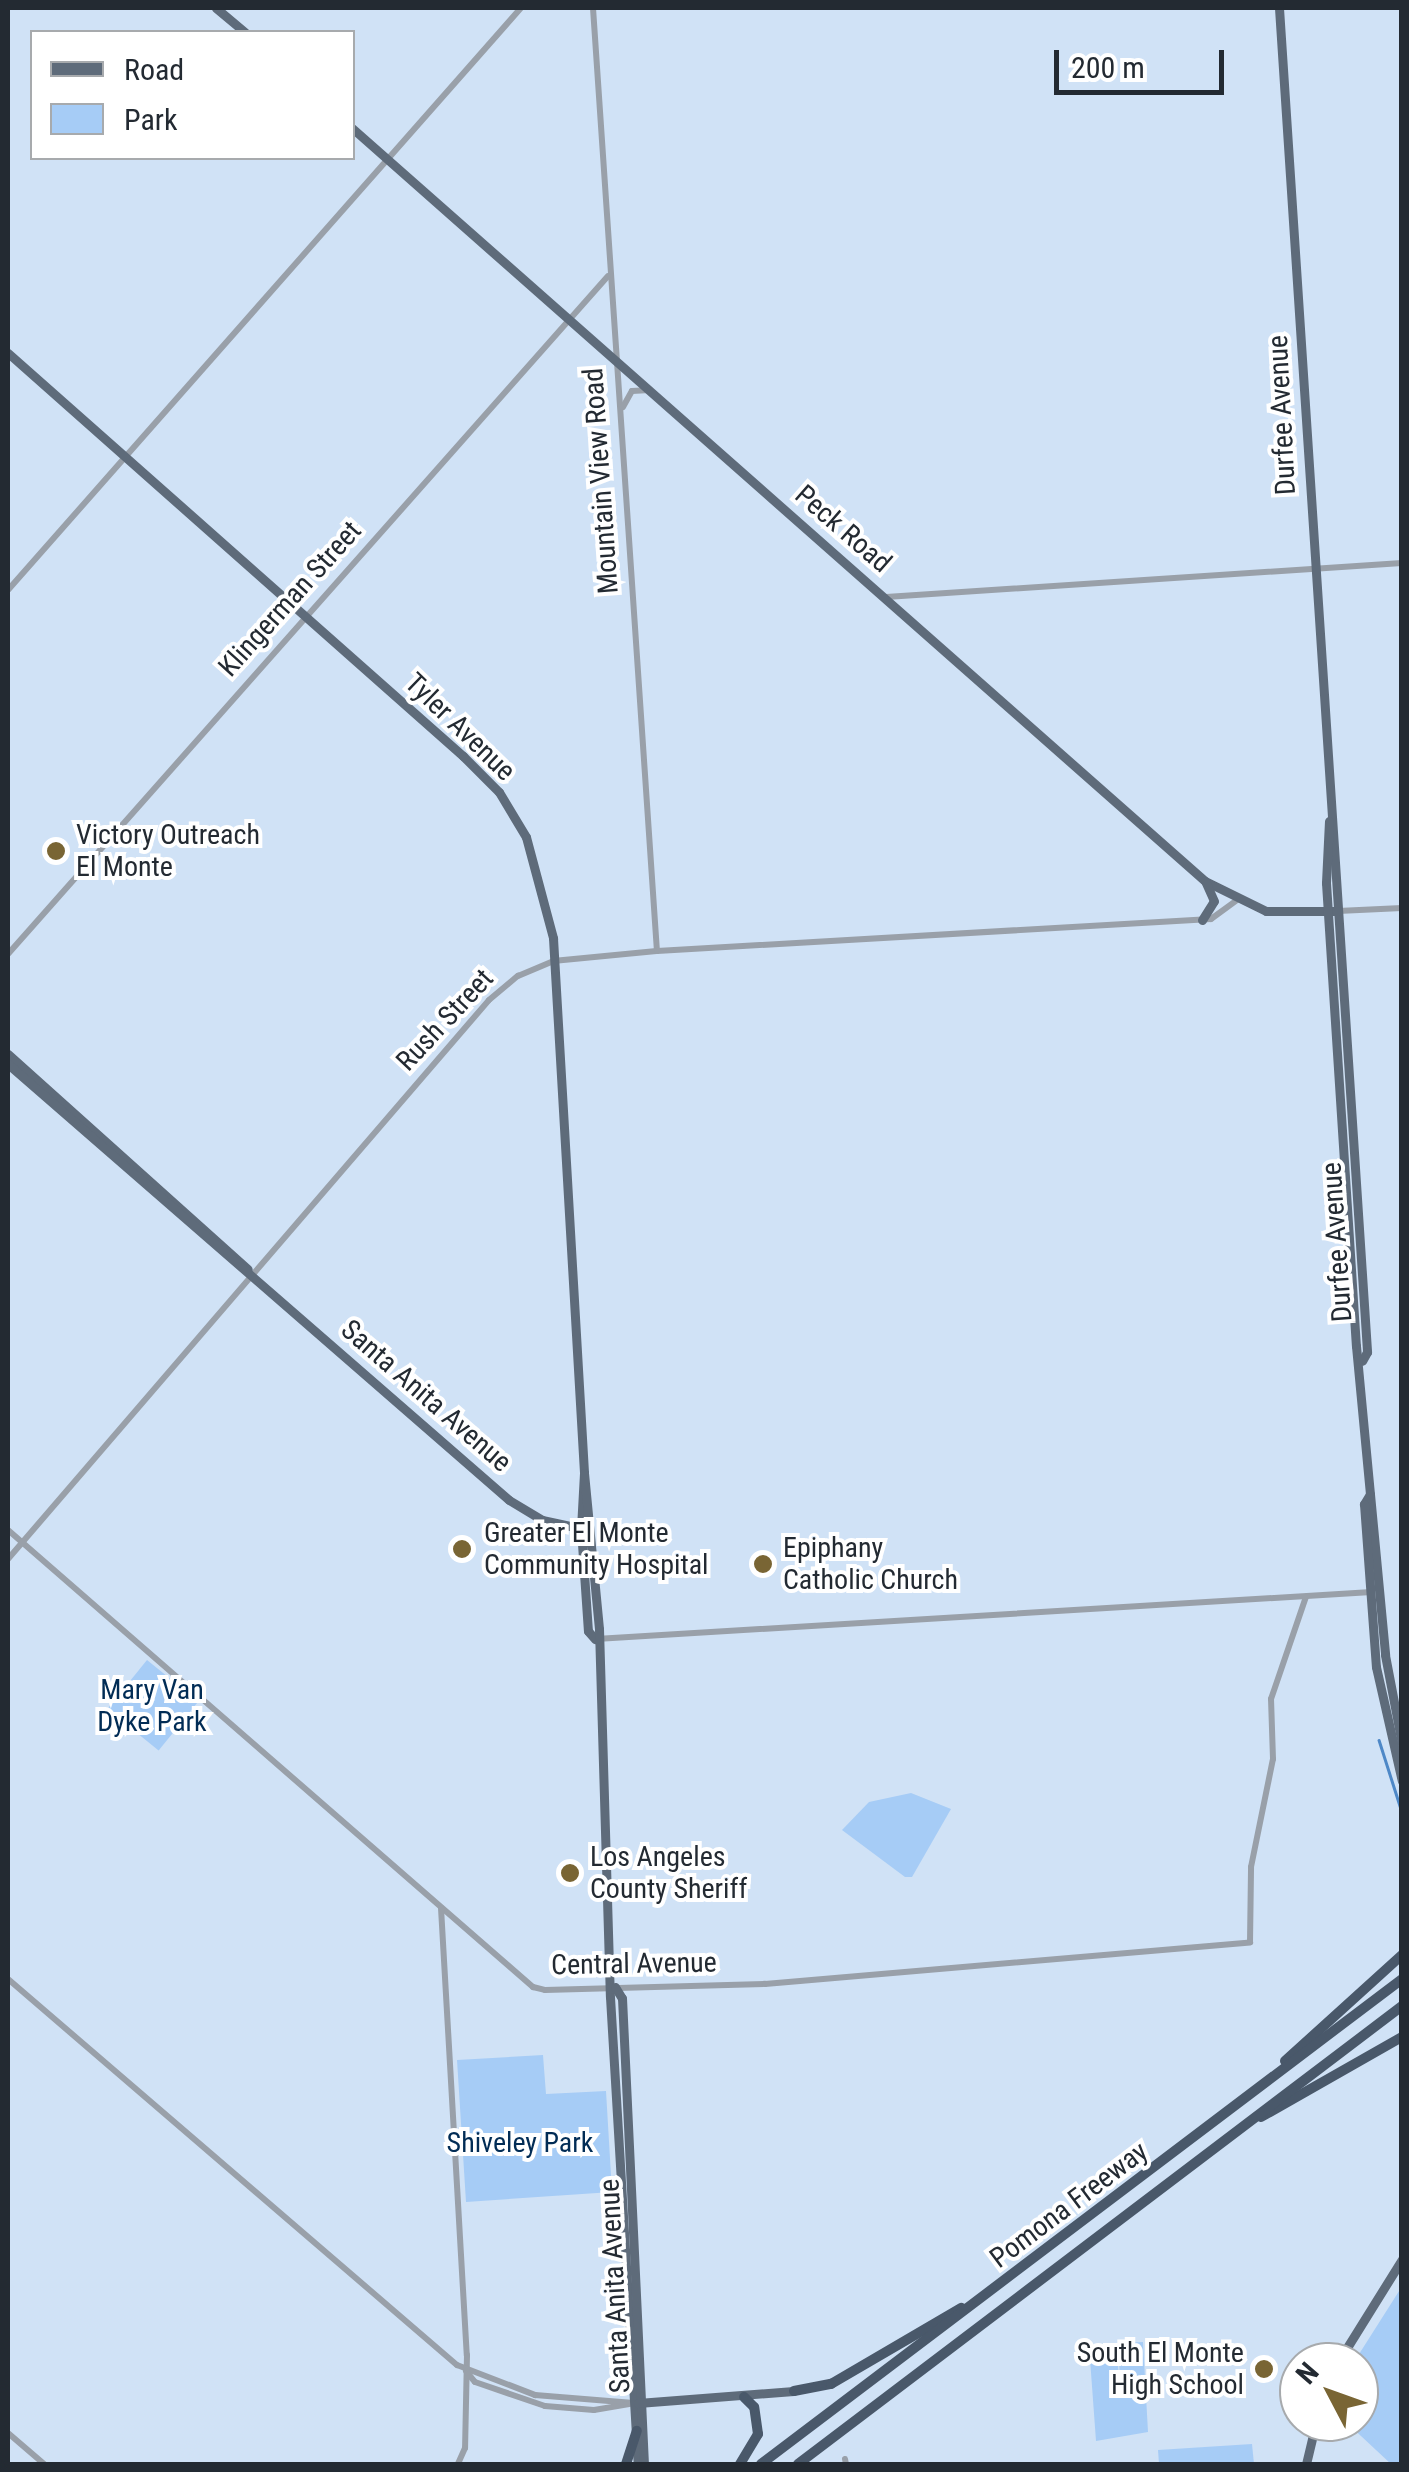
<!DOCTYPE html>
<style>
body{margin:0}
#map{position:relative;width:1409px;height:2472px;overflow:hidden;background:#d0e2f6;font-family:"Roboto Condensed",sans-serif}
div>[style]{position:absolute}
[style*='--x']{left:calc(var(--x)*1px);top:calc(var(--y)*1px);width:calc(var(--w)*1px);rotate:calc(var(--a)*1deg)}
.green>*{inset:0;background:#a6ccf6;transform-origin:0 0}
.stream>*{height:2.5px;margin:-1.25px;padding:0 1.25px;transform-origin:1.25px;border-radius:1.25px;background:#4e88c7}
.minor>*{height:6px;margin:-3px;padding:0 3px;transform-origin:3px;border-radius:3px;background:#99a0a9}
.major>*{height:9px;margin:-4.5px;padding:0 4.5px;transform-origin:4.5px;border-radius:4.5px;background:#5e6b7a}
.highway>*{height:10px;margin:-5px;padding:0 5px;transform-origin:5px;border-radius:5px;background:#49586a}
.dots>*{width:28px;height:28px;translate:-50% -50%;box-sizing:border-box;border:5px solid #fff;border-radius:50%}
span{translate:-50% -50%;white-space:nowrap;text-align:center;line-height:1.15;-webkit-text-stroke:8px #fff;paint-order:stroke}
.street-label{font-size:28px;color:#232a32}
.poi-label{font-size:28px;color:#232a32}
.left{translate:0 -50%;text-align:left}
.right{translate:-100% -50%;text-align:right}
.park-label{font-size:28px;color:#012c55}
.frame{position:absolute;inset:0;border:10px solid #232a32;pointer-events:none}
.legend{position:absolute;left:30px;top:30px;width:325px;height:130px;box-sizing:border-box;background:#fff;border:2px solid #a7aaad;margin:0;padding:12px 18px;list-style:none;font-size:30px;color:#232a32}
.legend li{display:flex;align-items:center;gap:20px;height:50px}
.legend b{width:50px;border:2px solid #a7aaad}
.north{position:absolute;left:1279px;top:2342px;width:100px;height:100px;box-sizing:border-box;background:#fff;border:2px solid #a7aaad;border-radius:50%;rotate:311deg;font-size:28px;font-weight:700;line-height:40px;text-align:center;color:#232a32}
.north::after{content:'';display:block;margin:auto;width:35px;height:45px;background:#796534;clip-path:polygon(50% 0,100% 100%,50% 72%,0 100%)}
.scale{position:absolute;left:1054px;top:50px;width:170px;height:45px;box-sizing:border-box;border:5px solid #232a32;border-top:0;padding-left:12px;font-size:30px;line-height:35px;white-space:nowrap;color:#232a32;-webkit-text-stroke:8px #fff;paint-order:stroke}
</style>
<div id="map">
<div class="green">
<div style="left:147px;top:1660px;width:66px;height:63px;rotate:39deg"></div>
<div style="clip-path:polygon(911px 1793px,951px 1809px,912px 1877px,905px 1877px,842px 1830px,869px 1802px)"></div>
<div style="clip-path:polygon(543px 2055px,546px 2094px,606px 2091px,612px 2192px,466px 2202px,457px 2060px)"></div>
<div style="clip-path:polygon(1401px 2288px,1401px 2464px,1391px 2464px,1346px 2422px,1359px 2422px,1354px 2362px)"></div>
<div style="clip-path:polygon(1143px 2342px,1148px 2432px,1096px 2441px,1090px 2359px,1117px 2357px,1121px 2396px,1118px 2343px)"></div>
<div style="clip-path:polygon(1252px 2444px,1254px 2464px,1159px 2464px,1158px 2450px)"></div>
</div>
<div class="stream">
<div style="--x:1379;--y:1740;--w:76;--a:72.3"></div>
</div>
<div class="minor">
<div style="--x:593;--y:8;--w:945;--a:86.12"></div>
<div style="--x:623;--y:407;--w:18;--a:-61"></div>
<div style="--x:632;--y:391;--w:18;--a:-3"></div>
<div style="--x:8;--y:590;--w:776;--a:-48.61"></div>
<div style="--x:886;--y:597;--w:517;--a:-3.77"></div>
<div style="--x:1338;--y:911;--w:64;--a:-2.7"></div>
<div style="--x:8;--y:954;--w:905;--a:-48.49"></div>
<div style="--x:8;--y:1530;--w:696;--a:41.04"></div>
<div style="--x:533;--y:1987;--w:12;--a:14"></div>
<div style="--x:545;--y:1990;--w:220;--a:-1.6"></div>
<div style="--x:765;--y:1984;--w:487;--a:-4.9"></div>
<div style="--x:1250;--y:1942;--w:75;--a:-89.2"></div>
<div style="--x:1251;--y:1867;--w:110;--a:-78.5"></div>
<div style="--x:1273;--y:1759;--w:60;--a:-91.9"></div>
<div style="--x:1271;--y:1699;--w:108;--a:-71.1"></div>
<div style="--x:8;--y:1559;--w:737;--a:-49.29"></div>
<div style="--x:489;--y:1000;--w:38;--a:-40"></div>
<div style="--x:518;--y:976;--w:38;--a:-23"></div>
<div style="--x:553;--y:961;--w:104;--a:-5.5"></div>
<div style="--x:657;--y:951;--w:555;--a:-3.31"></div>
<div style="--x:1211;--y:919;--w:32;--a:-36"></div>
<div style="--x:596;--y:1639;--w:777;--a:-3.47"></div>
<div style="--x:441;--y:1908;--w:448;--a:86.7"></div>
<div style="--x:467;--y:2355;--w:93;--a:91.2"></div>
<div style="--x:465;--y:2448;--w:17;--a:114"></div>
<div style="--x:8;--y:1979;--w:592;--a:40.69"></div>
<div style="--x:457;--y:2365;--w:84;--a:21"></div>
<div style="--x:535;--y:2395;--w:99;--a:4.6"></div>
<div style="--x:466;--y:2371;--w:14;--a:51"></div>
<div style="--x:475;--y:2382;--w:74;--a:18.9"></div>
<div style="--x:545;--y:2406;--w:49;--a:4.7"></div>
<div style="--x:594;--y:2410;--w:43;--a:-9.5"></div>
<div style="--x:8;--y:2433;--w:48;--a:40.7"></div>
<div style="--x:845;--y:2459;--w:5;--a:79"></div>
</div>
<div class="major">
<div style="--x:216;--y:8;--w:38;--a:40"></div>
<div style="--x:1279;--y:8;--w:1347;--a:86.25"></div>
<div style="--x:1367;--y:1352;--w:10;--a:119"></div>
<div style="--x:352;--y:128;--w:1138;--a:41.44"></div>
<div style="--x:1205;--y:881;--w:68;--a:26.2"></div>
<div style="--x:1266;--y:911;--w:72;--a:0"></div>
<div style="--x:8;--y:353;--w:608;--a:41.53"></div>
<div style="--x:463;--y:756;--w:51;--a:45"></div>
<div style="--x:499;--y:792;--w:52;--a:59"></div>
<div style="--x:526;--y:837;--w:105;--a:75"></div>
<div style="--x:553;--y:938;--w:536;--a:86.68"></div>
<div style="--x:584;--y:1473;--w:56;--a:93.1"></div>
<div style="--x:581;--y:1529;--w:102;--a:86.1"></div>
<div style="--x:588;--y:1631;--w:11;--a:49"></div>
<div style="--x:1329;--y:821;--w:62;--a:92.8"></div>
<div style="--x:1326;--y:883;--w:464;--a:86.3"></div>
<div style="--x:1356;--y:1346;--w:310;--a:84.6"></div>
<div style="--x:1385;--y:1655;--w:91;--a:79.2"></div>
<div style="--x:1202;--y:920;--w:22;--a:-58"></div>
<div style="--x:1214;--y:901;--w:20;--a:-114"></div>
<div style="--x:8;--y:1054;--w:322;--a:41.9"></div>
<div style="--x:8;--y:1064;--w:664;--a:41.03"></div>
<div style="--x:509;--y:1500;--w:39;--a:31"></div>
<div style="--x:542;--y:1520;--w:43;--a:12.1"></div>
<div style="--x:584;--y:1473;--w:157;--a:84.5"></div>
<div style="--x:599;--y:1629;--w:368;--a:88.3"></div>
<div style="--x:610;--y:1997;--w:468;--a:86.6"></div>
<div style="--x:1370;--y:1494;--w:12;--a:121"></div>
<div style="--x:1364;--y:1504;--w:163;--a:85.8"></div>
<div style="--x:1376;--y:1667;--w:117;--a:77.2"></div>
<div style="--x:615;--y:1987;--w:13;--a:58"></div>
<div style="--x:622;--y:1998;--w:467;--a:87.3"></div>
<div style="--x:1338;--y:2362;--w:121;--a:-58.1"></div>
<div style="--x:638;--y:2403;--w:156;--a:-4.4"></div>
<div style="--x:1306;--y:2464;--w:43;--a:-76.6"></div>
</div>
<div class="highway">
<div style="--x:1285;--y:2061;--w:158;--a:-42.2"></div>
<div style="--x:1261;--y:2117;--w:162;--a:-29.6"></div>
<div style="--x:794;--y:2391;--w:38;--a:-11"></div>
<div style="--x:831;--y:2384;--w:151;--a:-30.3"></div>
<div style="--x:626;--y:2464;--w:35;--a:-72"></div>
<div style="--x:740;--y:2464;--w:35;--a:-59"></div>
<div style="--x:758;--y:2434;--w:27;--a:-98"></div>
<div style="--x:754;--y:2407;--w:14;--a:-135"></div>
<div style="--x:761;--y:2464;--w:804;--a:-37.11"></div>
<div style="--x:798;--y:2464;--w:758;--a:-37.17"></div>
</div>
<div class="dots">
<div style="left:56px;top:851px;background:#796534"></div>
<div style="left:462px;top:1549px;background:#796534"></div>
<div style="left:763px;top:1564px;background:#796534"></div>
<div style="left:570px;top:1873px;background:#796534"></div>
<div style="left:1264px;top:2369px;background:#796534"></div>
</div>
<div class="street-label">
<span style="left:1282px;top:415px;rotate:-93deg">Durfee Avenue</span>
<span style="left:601px;top:481px;rotate:-94deg">Mountain View Road</span>
<span style="left:843px;top:529px;rotate:41deg">Peck Road</span>
<span style="left:290px;top:599px;rotate:-48deg">Klingerman Street</span>
<span style="left:460px;top:727px;rotate:44deg">Tyler Avenue</span>
<span style="left:445px;top:1020px;rotate:-47deg">Rush Street</span>
<span style="left:1337px;top:1242px;rotate:-94deg">Durfee Avenue</span>
<span style="left:426px;top:1396px;rotate:41deg">Santa Anita Avenue</span>
<span style="left:634px;top:1964px;rotate:-1deg">Central Avenue</span>
<span style="left:1069px;top:2205px;rotate:-37deg">Pomona Freeway</span>
<span style="left:615px;top:2286px;rotate:-93deg">Santa Anita Avenue</span>
</div>
<div class="poi-label">
<span class="left" style="left:76px;top:851px">Victory Outreach<br>El Monte</span>
<span class="left" style="left:484px;top:1549px">Greater El Monte<br>Community Hospital</span>
<span class="left" style="left:783px;top:1564px">Epiphany<br>Catholic Church</span>
<span class="left" style="left:590px;top:1873px">Los Angeles<br>County Sheriff</span>
<span class="right" style="left:1244px;top:2369px">South El Monte<br>High School</span>
</div>
<div class="park-label">
<span style="left:152px;top:1706px">Mary Van<br>Dyke Park</span>
<span style="left:520px;top:2143px">Shiveley Park</span>
</div>
<div class="frame"></div>
<ul class="legend">
<li><b style="height:12px;background:#5e6b7a"></b>Road</li>
<li><b style="height:28px;background:#a6ccf6"></b>Park</li>
</ul>
<div class="north">N</div>
<div class="scale">200 m</div>
</div>
